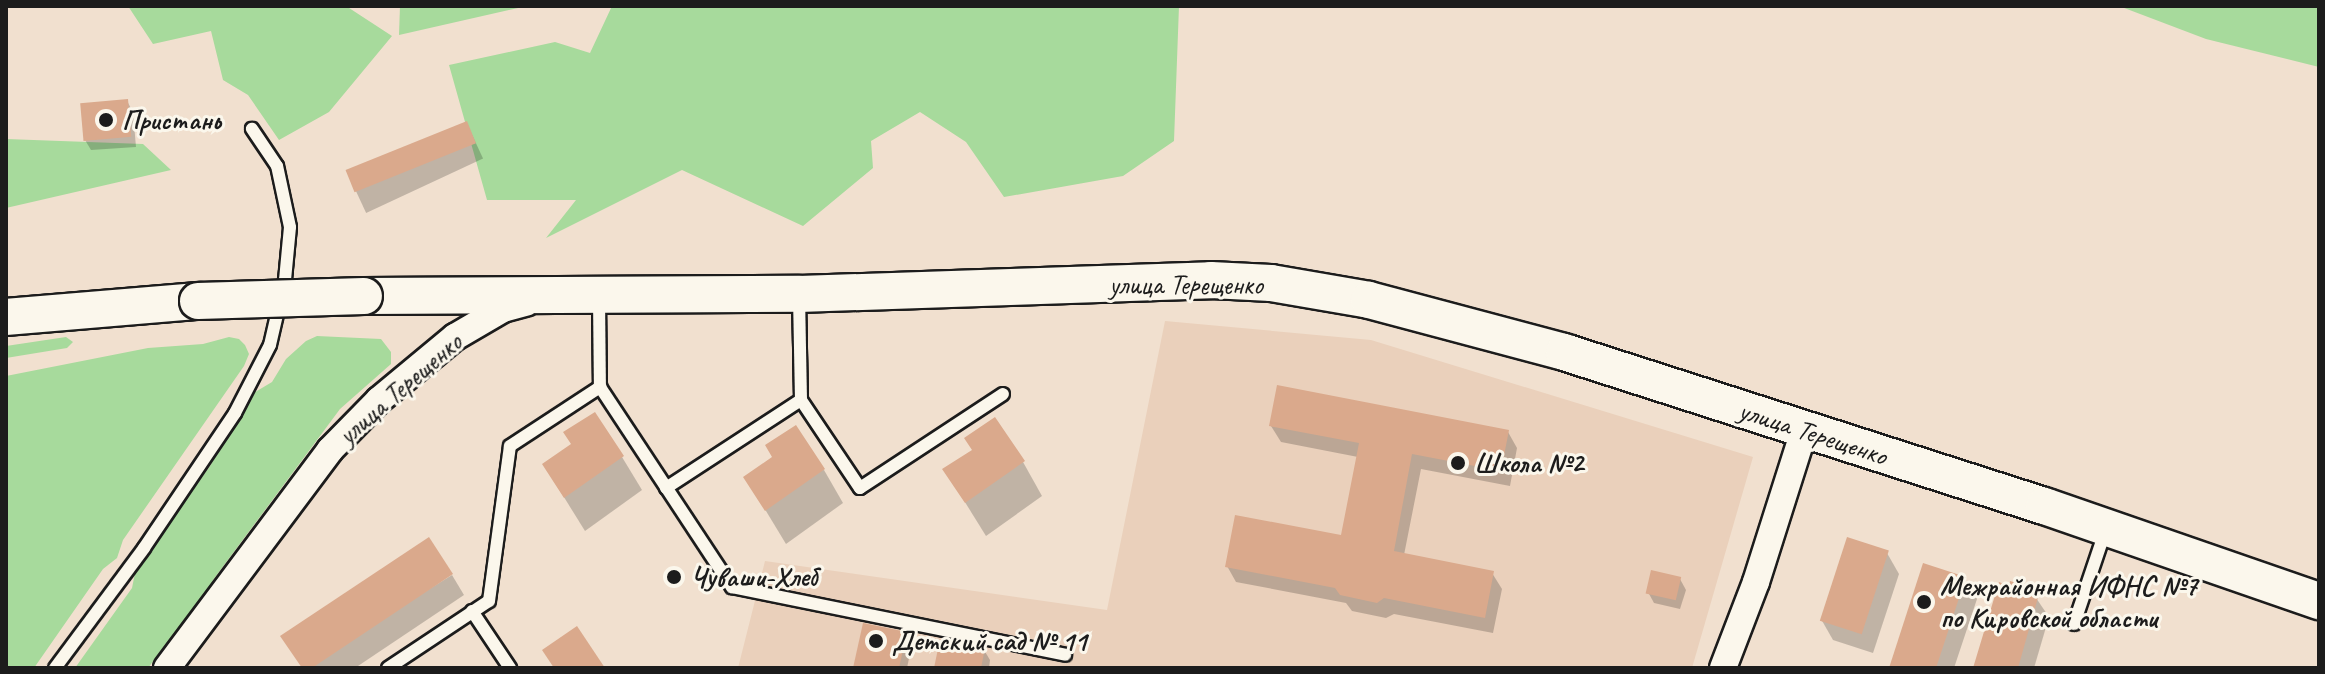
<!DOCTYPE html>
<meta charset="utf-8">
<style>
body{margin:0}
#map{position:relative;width:2325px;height:674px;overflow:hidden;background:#f1e0cf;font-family:Caveat,sans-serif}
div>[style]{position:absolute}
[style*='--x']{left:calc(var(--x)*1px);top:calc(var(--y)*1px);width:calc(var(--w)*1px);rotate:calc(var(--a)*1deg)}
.built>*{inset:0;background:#ead0bb}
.green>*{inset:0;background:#a7da9c}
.shadow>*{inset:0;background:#0003;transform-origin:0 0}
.building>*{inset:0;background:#daa98c;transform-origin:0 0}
.roads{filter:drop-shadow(2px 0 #1c1c1c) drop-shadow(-2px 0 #1c1c1c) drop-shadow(0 2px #1c1c1c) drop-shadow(0 -2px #1c1c1c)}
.lane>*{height:12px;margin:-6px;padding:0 6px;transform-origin:6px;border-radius:6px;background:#fbf7ec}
.street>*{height:26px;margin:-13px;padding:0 13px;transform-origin:13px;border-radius:13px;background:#fbf7ec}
.secondary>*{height:36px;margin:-18px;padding:0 18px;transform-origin:18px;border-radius:18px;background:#fbf7ec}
.bridges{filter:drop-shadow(2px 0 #1c1c1c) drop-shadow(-2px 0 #1c1c1c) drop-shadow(0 2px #1c1c1c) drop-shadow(0 -2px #1c1c1c)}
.secondary-bridge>*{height:36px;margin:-18px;padding:0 18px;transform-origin:18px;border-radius:18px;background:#fbf7ec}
.dots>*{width:22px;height:22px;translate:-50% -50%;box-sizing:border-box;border:4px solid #fbf7ec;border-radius:50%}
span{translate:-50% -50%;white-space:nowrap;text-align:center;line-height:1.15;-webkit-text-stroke:6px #fbf7ec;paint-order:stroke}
.poi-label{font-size:28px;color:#1c1c1c;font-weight:700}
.left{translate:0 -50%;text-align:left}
.street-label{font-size:28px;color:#1c1c1c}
.frame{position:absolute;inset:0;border:8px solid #1c1c1c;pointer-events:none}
</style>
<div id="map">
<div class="built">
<div style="clip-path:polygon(1165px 321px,1371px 340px,1753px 457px,1692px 668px,738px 668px,765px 561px,1107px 610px)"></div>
</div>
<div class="green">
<div style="clip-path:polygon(128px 6px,346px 6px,392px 36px,329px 112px,279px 140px,248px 95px,223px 80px,211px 31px,153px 44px)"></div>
<div style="clip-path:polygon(400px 6px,527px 6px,399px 35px)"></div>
<div style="clip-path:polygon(612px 6px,1179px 6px,1174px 141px,1123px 176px,1004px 197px,966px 142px,920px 112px,871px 141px,873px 168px,803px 226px,682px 170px,546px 238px,576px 200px,487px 200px,449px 65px,555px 42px,590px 53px)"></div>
<div style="clip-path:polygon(2119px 6px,2319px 6px,2319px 67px,2206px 39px)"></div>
<div style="clip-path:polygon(6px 139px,143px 144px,171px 170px,6px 208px)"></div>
<div style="clip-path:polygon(317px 336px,381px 339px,391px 352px,391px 364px,340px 409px,213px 580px,203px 604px,185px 619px,148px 668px,75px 668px,132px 588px,136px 568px,210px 466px,250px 395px,272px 382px,286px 359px,306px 341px)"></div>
<div style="clip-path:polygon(66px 337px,73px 342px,67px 348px,6px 358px,6px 346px)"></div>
<div style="clip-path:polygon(229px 337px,239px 339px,245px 345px,249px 354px,244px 366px,123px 540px,117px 558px,103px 569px,34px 668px,6px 668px,6px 376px,148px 348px,203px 344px)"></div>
</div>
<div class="shadow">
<div style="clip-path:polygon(127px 101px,133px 112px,136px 147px,91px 150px,85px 140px)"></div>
<div style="left:467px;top:124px;width:38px;height:129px;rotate:65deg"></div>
<div style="clip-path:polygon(1271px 426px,1508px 432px,1517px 448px,1510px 486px,1421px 469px,1404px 555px,1492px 573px,1502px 589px,1493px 633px,1394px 614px,1386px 618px,1352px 611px,1346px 603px,1236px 582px,1227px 566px,1343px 537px,1358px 457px,1281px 442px)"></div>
<div style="clip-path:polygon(622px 457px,642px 490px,585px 531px,544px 465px)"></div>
<div style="clip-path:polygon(1023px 462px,1042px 496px,986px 536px,945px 470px)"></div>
<div style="clip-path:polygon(824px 470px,843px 503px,786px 544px,746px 478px)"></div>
<div style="clip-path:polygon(1887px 553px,1899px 574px,1873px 653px,1833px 640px,1821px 619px)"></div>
<div style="clip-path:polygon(452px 575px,464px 595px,355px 668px,302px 668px)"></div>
<div style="clip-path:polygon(1680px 579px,1686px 590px,1680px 609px,1654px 603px,1648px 592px)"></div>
<div style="clip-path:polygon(1965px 579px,1977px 599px,1954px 668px,1891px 668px)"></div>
<div style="clip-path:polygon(2010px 588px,2030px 589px,2049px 617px,2034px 668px,1975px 668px)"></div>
<div style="clip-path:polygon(906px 634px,912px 644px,907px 668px,855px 668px)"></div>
<div style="clip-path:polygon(984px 650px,990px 660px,989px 668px,936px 668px)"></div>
</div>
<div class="building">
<div style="left:128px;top:99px;width:38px;height:48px;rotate:85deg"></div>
<div style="left:467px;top:121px;width:24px;height:131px;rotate:68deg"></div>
<div style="clip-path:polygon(1277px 385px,1509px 430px,1501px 471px,1412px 454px,1394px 551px,1494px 571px,1485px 618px,1384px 598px,1377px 603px,1340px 595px,1335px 588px,1225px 567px,1235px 515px,1341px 535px,1359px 443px,1269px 426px)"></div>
<div style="clip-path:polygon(595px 412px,624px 456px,564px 498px,542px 464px,571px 444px,563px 432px)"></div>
<div style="clip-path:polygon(995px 417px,1025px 461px,965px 503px,942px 469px,972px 450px,964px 438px)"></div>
<div style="clip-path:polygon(796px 425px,825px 469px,765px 511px,743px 477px,772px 457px,765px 445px)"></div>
<div style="clip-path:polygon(429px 537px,453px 574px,312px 668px,302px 668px,280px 636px)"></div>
<div style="left:1847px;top:537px;width:44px;height:88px;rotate:18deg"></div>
<div style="clip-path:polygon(1923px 563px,1966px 577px,1936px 668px,1889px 668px)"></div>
<div style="left:1651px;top:570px;width:31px;height:24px;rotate:13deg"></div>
<div style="clip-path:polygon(2010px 581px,2031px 587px,2030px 592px,2039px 594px,2018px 668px,1973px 668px,1999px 582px,2009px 586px)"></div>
<div style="clip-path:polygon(863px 623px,907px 632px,899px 668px,853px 668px)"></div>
<div style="clip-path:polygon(577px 626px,605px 668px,554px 668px,542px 650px)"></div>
<div style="clip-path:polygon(940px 639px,985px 648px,981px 668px,934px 668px)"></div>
</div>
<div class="roads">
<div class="lane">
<div style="--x:599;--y:298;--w:89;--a:89.4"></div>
<div style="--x:600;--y:387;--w:240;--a:56.6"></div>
<div style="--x:732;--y:587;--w:340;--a:11.5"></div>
<div style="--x:801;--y:400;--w:106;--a:56.2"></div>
<div style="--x:860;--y:488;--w:171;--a:-33.3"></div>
<div style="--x:666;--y:488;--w:161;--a:-33.1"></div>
<div style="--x:801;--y:400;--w:104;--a:-91.1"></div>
<div style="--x:472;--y:611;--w:69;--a:56.3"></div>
<div style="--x:2074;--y:624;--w:97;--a:-71.4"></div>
<div style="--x:55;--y:668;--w:149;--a:-53.4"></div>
<div style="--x:144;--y:548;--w:163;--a:-56"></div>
<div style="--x:235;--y:413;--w:76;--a:-62.8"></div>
<div style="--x:270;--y:345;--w:67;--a:-77"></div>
<div style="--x:285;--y:280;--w:53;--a:-84.6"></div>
<div style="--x:290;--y:227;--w:62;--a:-102"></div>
<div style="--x:277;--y:166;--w:45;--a:-124"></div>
<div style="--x:388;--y:668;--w:121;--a:-33.6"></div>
<div style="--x:489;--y:601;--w:156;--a:-82.3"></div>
<div style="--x:510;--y:446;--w:108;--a:-33.2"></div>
</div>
<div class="street">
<div style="--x:167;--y:668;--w:272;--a:-53.2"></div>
<div style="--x:330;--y:450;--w:70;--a:-45.6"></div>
<div style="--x:379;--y:400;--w:99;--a:-39.7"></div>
<div style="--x:455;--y:337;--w:56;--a:-30.3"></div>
<div style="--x:503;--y:309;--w:24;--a:-15"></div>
<div style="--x:1723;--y:668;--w:92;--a:-69"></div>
<div style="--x:1756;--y:582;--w:158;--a:-72.4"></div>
</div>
<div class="secondary">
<div style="--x:364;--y:296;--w:435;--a:-0.3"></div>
<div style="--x:799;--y:294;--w:412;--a:-1.9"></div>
<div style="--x:1211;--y:280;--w:60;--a:2.9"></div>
<div style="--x:1271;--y:283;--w:99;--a:9.8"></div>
<div style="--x:1369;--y:300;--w:202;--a:14.9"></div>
<div style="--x:1564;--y:352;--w:504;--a:17.79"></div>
<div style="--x:2044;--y:506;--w:291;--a:19.1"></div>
<div style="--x:6;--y:317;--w:193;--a:-4.8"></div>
</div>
</div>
<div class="bridges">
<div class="secondary-bridge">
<div style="--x:198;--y:301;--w:166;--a:-1.7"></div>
</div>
</div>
<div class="dots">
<div style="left:106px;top:120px;background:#1c1c1c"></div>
<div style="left:1458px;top:463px;background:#1c1c1c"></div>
<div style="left:674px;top:577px;background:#1c1c1c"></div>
<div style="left:1924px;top:602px;background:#1c1c1c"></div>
<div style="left:876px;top:641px;background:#1c1c1c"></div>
</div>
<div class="poi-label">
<span class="left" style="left:122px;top:120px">Пристань</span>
<span class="left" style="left:1474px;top:463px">Школа №2</span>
<span class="left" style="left:690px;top:577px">Чуваши-Хлеб</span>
<span class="left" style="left:1940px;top:602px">Межрайонная ИФНС №7<br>по Кировской области</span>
<span class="left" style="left:892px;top:641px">Детский сад № 11</span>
</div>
<div class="street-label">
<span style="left:1186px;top:285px">улица Терещенко</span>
<span style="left:400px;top:389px;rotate:-41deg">улица Терещенко</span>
<span style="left:1813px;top:433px;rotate:18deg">улица Терещенко</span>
</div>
<div class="frame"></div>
</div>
